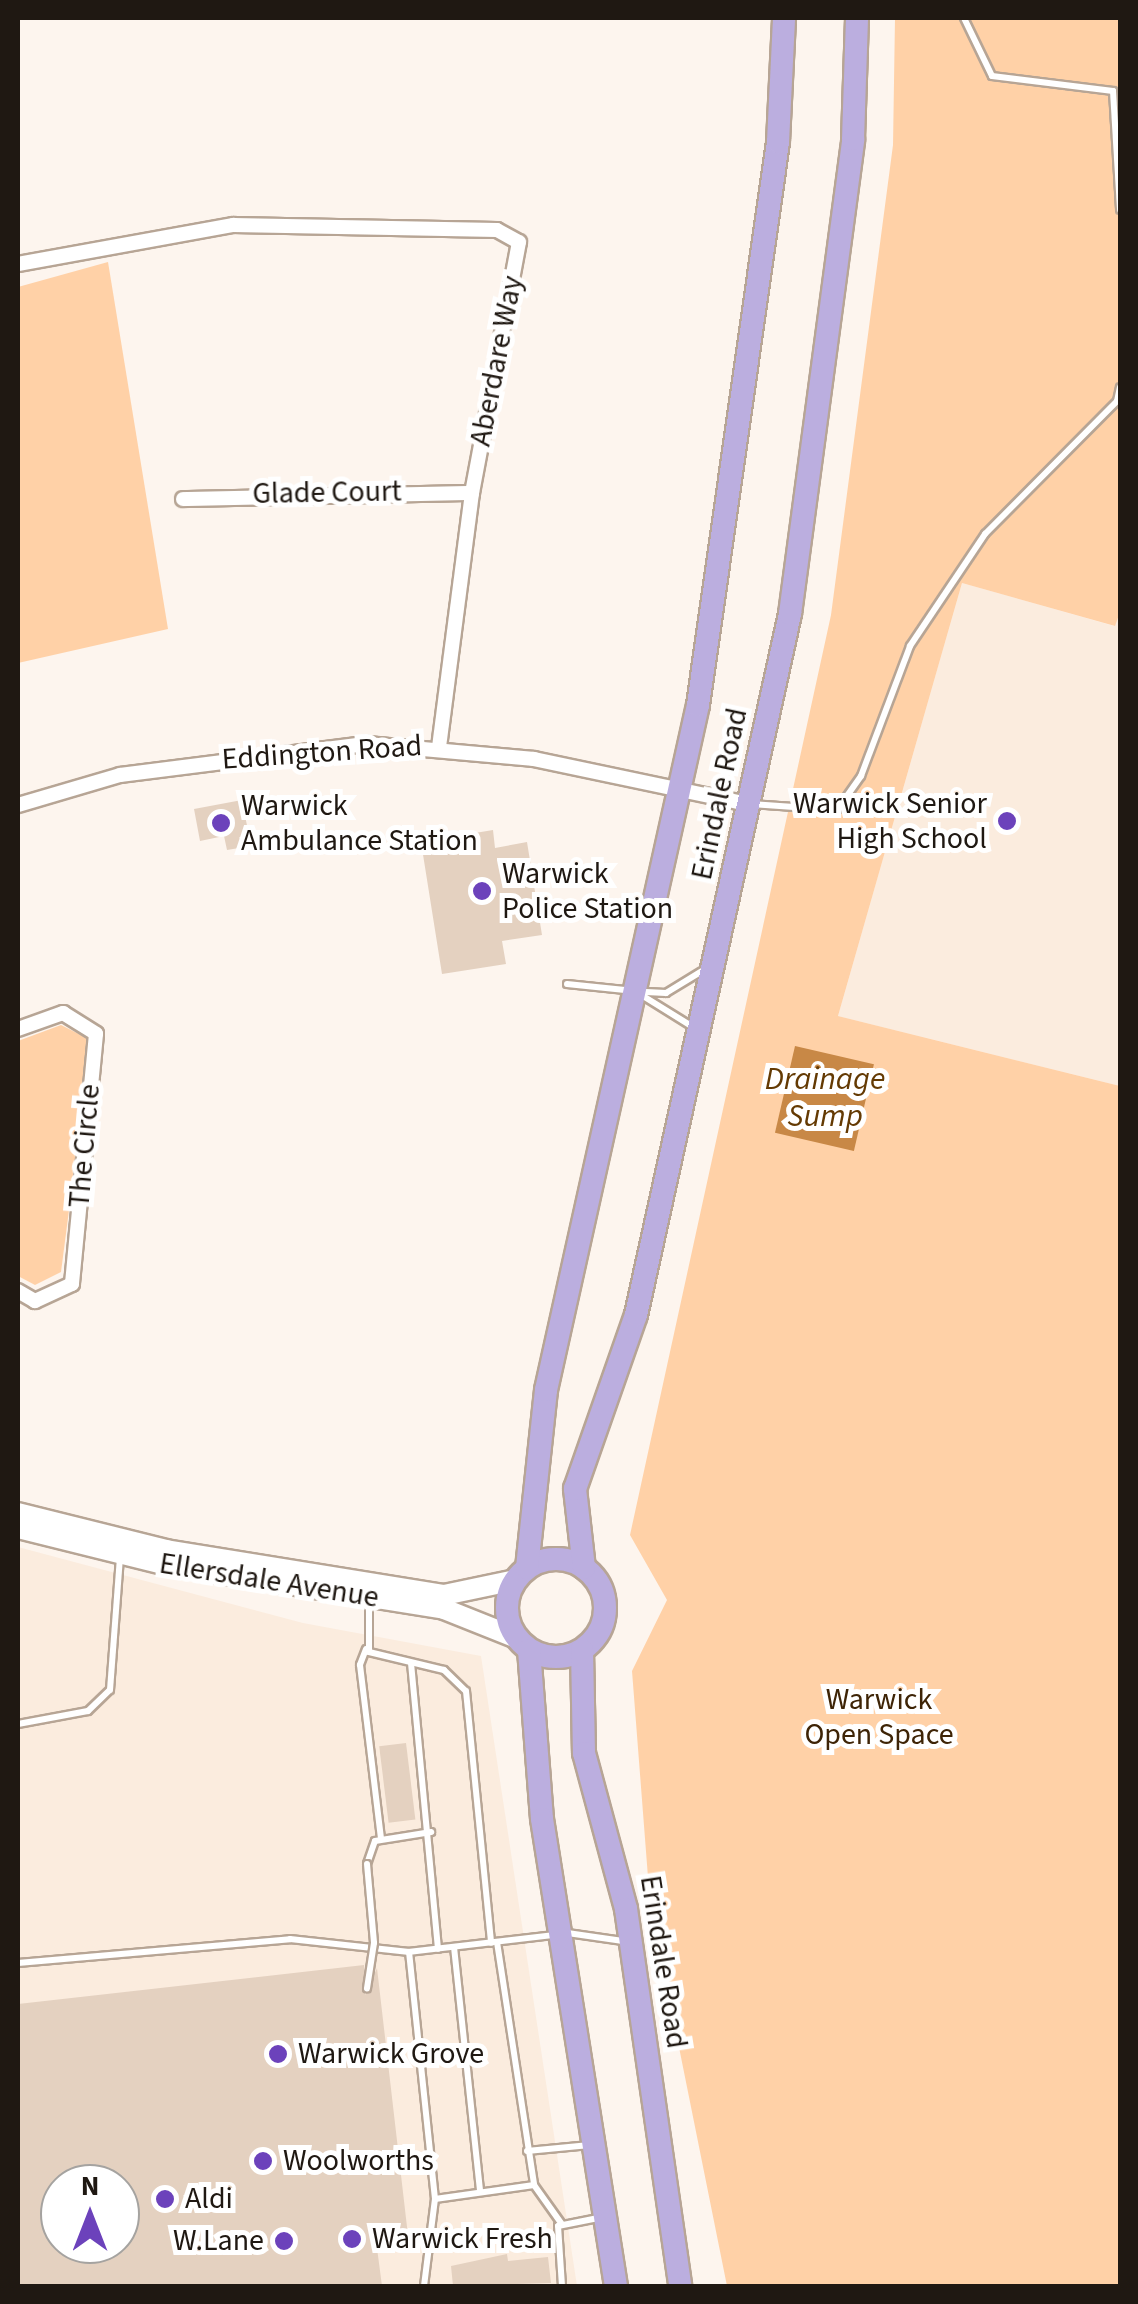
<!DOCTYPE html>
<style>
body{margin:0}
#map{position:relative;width:1138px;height:2304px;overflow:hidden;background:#fdf5ee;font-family:"Source Sans 3",sans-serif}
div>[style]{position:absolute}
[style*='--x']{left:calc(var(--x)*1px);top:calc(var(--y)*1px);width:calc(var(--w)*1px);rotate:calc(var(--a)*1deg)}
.built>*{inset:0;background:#fbecde}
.green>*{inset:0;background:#ffd1a7}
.water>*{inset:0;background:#c88846;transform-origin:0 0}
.building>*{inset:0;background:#e4d1c0;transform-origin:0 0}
.roads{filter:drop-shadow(2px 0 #b7a595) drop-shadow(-2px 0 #b7a595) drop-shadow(0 2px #b7a595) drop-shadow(0 -2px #b7a595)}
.lane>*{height:6px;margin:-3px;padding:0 3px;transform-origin:3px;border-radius:3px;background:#fff}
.street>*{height:14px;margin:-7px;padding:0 7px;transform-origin:7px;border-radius:7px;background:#fff}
.secondary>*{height:20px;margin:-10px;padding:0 10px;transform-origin:10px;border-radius:10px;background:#fff}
.primary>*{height:22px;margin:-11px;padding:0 11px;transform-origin:11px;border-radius:11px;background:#bbaedf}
.primary>.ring{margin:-11px;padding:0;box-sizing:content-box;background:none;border:22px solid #bbaedf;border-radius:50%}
.bridges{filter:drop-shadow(2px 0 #b7a595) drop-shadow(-2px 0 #b7a595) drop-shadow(0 2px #b7a595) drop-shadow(0 -2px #b7a595)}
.lane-bridge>*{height:6px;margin:-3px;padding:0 3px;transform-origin:3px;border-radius:3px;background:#fff}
.dots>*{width:28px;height:28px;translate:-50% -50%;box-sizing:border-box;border:5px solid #fff;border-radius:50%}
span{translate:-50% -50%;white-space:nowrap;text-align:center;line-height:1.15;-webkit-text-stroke:10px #fff;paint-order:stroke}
.street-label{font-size:30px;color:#1f1812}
.poi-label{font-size:30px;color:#1f1812}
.right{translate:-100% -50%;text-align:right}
.left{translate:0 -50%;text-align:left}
.park-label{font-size:30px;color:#3e2406}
.water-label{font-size:32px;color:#643a03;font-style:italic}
.frame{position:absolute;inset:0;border:20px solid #1f1812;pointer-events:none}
.north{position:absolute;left:40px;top:2164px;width:100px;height:100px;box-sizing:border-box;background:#fff;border:2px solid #a5a3a0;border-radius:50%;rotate:0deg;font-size:28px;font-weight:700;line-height:40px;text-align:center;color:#1f1812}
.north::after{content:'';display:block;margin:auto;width:35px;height:45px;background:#6c42bb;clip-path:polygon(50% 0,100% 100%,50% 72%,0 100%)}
</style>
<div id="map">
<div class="built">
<div style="clip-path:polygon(962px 583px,1114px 626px,1120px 612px,1120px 1086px,838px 1016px)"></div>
<div style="clip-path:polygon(evenodd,18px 1547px,303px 1623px,481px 1656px,577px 2286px,18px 2286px,18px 1547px,60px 2184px,120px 2184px,120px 2244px,60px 2244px,60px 2184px)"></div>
</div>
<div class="green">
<div style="clip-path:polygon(895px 18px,1120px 18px,1120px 612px,1115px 626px,962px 583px,838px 1016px,1120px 1086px,1120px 2286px,727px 2286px,650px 1903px,632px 1671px,667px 1600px,630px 1535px,831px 615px,893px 145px)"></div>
<div style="clip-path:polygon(108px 262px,168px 629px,18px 663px,18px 287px)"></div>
<div style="clip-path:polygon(61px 1025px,91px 1040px,61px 1272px,35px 1285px,18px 1276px,18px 1041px)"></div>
</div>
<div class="water">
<div style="left:795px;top:1046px;width:81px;height:89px;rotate:13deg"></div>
</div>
<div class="building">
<div style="clip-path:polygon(242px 800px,251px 846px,227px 850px,224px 836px,200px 841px,194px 809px)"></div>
<div style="clip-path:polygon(493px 830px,495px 848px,527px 842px,542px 935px,502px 941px,506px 964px,442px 974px,421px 842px)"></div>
<div style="left:406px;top:1743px;width:77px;height:27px;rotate:83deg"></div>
<div style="clip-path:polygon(evenodd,364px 1965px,365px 1995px,377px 1968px,409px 2244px,377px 2248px,382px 2286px,18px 2286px,18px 2004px,364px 1965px,60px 2184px,120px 2184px,120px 2244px,60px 2244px,60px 2184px)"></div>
<div style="clip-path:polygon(507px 2254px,508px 2261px,548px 2257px,551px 2283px,453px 2286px,451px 2266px)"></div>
</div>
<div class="roads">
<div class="lane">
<div style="--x:964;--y:18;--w:64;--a:64.2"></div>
<div style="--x:992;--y:76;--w:122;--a:7.1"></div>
<div style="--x:1113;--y:91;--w:119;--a:86.6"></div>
<div style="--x:751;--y:804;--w:86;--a:4"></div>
<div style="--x:837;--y:810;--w:42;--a:-54.8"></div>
<div style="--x:861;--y:776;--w:139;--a:-69.3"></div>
<div style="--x:910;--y:646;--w:135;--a:-56.2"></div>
<div style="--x:985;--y:534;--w:187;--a:-45.2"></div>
<div style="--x:1117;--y:401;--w:14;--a:-78"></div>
<div style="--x:567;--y:984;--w:68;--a:5.9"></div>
<div style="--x:635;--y:991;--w:68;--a:31.8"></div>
<div style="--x:646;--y:992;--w:20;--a:3"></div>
<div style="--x:666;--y:993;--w:42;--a:-31.4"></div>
<div style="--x:369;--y:1600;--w:52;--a:90"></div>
<div style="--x:369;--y:1652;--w:77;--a:13.5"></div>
<div style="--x:444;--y:1670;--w:30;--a:44"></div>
<div style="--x:466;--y:1691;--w:253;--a:84.3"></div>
<div style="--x:366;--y:1649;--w:17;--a:111"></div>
<div style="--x:360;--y:1665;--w:175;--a:83.1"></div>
<div style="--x:411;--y:1663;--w:287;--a:84.6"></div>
<div style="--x:18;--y:1724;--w:71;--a:-10.5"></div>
<div style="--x:88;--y:1711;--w:30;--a:-44"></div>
<div style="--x:110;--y:1690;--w:133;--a:-85.7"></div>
<div style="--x:367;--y:1864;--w:24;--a:-71"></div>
<div style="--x:375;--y:1841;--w:57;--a:-9.1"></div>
<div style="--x:567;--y:1933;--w:57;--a:8.1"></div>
<div style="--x:497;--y:1942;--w:246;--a:81.3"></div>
<div style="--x:534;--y:2185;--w:47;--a:54.6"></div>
<div style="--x:454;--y:1947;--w:246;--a:83.9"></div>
<div style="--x:18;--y:1963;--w:273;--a:-5"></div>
<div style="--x:290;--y:1939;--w:120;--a:6.2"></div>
<div style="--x:527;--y:2151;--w:63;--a:-5.4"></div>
<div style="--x:435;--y:2199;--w:100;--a:-8"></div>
<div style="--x:424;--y:2286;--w:88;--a:-82.8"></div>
<div style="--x:435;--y:2199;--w:248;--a:-96"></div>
<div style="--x:409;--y:1952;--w:146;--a:-6.7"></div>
<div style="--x:562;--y:2286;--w:60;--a:-93.8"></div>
<div style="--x:558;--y:2226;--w:41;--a:-11.3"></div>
</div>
<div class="street">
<div style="--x:18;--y:264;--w:219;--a:-10.3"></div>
<div style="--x:233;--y:225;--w:264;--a:1.1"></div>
<div style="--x:497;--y:230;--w:25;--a:29"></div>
<div style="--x:519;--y:242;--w:255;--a:100.6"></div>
<div style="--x:472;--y:493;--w:255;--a:97.4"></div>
<div style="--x:183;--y:499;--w:289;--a:-1.2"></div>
<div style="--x:18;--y:805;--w:106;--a:-16.4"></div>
<div style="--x:120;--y:775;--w:249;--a:-7.2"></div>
<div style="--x:367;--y:744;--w:168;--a:5.1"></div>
<div style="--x:534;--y:759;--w:218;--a:11.9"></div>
<div style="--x:18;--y:1029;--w:48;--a:-19.6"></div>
<div style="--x:63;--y:1013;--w:39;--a:32"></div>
<div style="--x:96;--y:1034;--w:251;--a:95.5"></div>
<div style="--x:72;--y:1284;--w:41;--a:155.3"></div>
<div style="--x:35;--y:1301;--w:20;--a:-150"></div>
</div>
<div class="secondary">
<div style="--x:18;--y:1513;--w:153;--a:14"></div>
<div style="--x:166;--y:1550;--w:282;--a:9.2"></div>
<div style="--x:444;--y:1595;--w:73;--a:-11.9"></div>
<div style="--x:18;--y:1528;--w:150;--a:13.9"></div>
<div style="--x:164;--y:1564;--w:284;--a:9.1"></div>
<div style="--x:444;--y:1609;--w:79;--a:21.7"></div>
</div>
<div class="primary">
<div class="ring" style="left:507px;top:1559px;width:76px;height:76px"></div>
<div style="--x:527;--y:1568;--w:179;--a:-83.9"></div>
<div style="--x:546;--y:1390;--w:702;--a:-77.49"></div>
<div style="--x:698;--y:705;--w:569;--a:-81.91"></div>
<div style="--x:778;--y:142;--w:124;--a:-87.2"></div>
<div style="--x:584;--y:1568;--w:80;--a:-96.5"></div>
<div style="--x:575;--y:1489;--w:184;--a:-70.7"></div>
<div style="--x:636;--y:1315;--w:718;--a:-77.61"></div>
<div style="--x:790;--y:614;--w:479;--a:-82.4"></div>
<div style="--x:853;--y:139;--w:121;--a:-88.1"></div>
<div style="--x:529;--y:1650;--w:169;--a:85.6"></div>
<div style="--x:542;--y:1819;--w:473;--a:81"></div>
<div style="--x:582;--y:1650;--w:103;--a:88.9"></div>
<div style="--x:584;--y:1753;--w:162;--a:74.9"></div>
<div style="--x:626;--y:1909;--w:381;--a:81.8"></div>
</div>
</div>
<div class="bridges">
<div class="lane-bridge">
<div style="--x:367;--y:1864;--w:79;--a:84.9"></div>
<div style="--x:374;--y:1943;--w:46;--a:98.8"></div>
</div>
</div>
<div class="dots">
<div style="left:1007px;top:821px;background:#6c42bb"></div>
<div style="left:221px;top:823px;background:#6c42bb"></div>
<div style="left:482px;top:891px;background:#6c42bb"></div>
<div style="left:278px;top:2054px;background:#6c42bb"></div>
<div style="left:263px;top:2161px;background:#6c42bb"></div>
<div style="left:165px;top:2199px;background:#6c42bb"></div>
<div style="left:352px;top:2239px;background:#6c42bb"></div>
<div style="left:284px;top:2241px;background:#6c42bb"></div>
</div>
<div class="street-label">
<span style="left:497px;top:361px;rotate:-79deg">Aberdare Way</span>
<span style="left:327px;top:493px;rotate:-1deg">Glade Court</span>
<span style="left:322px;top:753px;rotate:-4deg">Eddington Road</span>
<span style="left:720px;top:794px;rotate:-78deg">Erindale Road</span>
<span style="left:85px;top:1146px;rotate:-85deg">The Circle</span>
<span style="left:269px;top:1581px;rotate:9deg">Ellersdale Avenue</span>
<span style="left:663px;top:1962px;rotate:81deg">Erindale Road</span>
</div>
<div class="poi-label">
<span class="right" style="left:987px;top:821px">Warwick Senior<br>High School</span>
<span class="left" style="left:241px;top:823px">Warwick<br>Ambulance Station</span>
<span class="left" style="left:502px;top:891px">Warwick<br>Police Station</span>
<span class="left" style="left:298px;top:2054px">Warwick Grove</span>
<span class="left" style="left:283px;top:2161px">Woolworths</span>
<span class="left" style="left:185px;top:2199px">Aldi</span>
<span class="left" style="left:372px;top:2239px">Warwick Fresh</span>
<span class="right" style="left:264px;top:2241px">W.Lane</span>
</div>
<div class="park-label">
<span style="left:879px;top:1717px">Warwick<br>Open Space</span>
</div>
<div class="water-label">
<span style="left:825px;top:1098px">Drainage<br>Sump</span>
</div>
<div class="frame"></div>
<div class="north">N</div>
</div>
